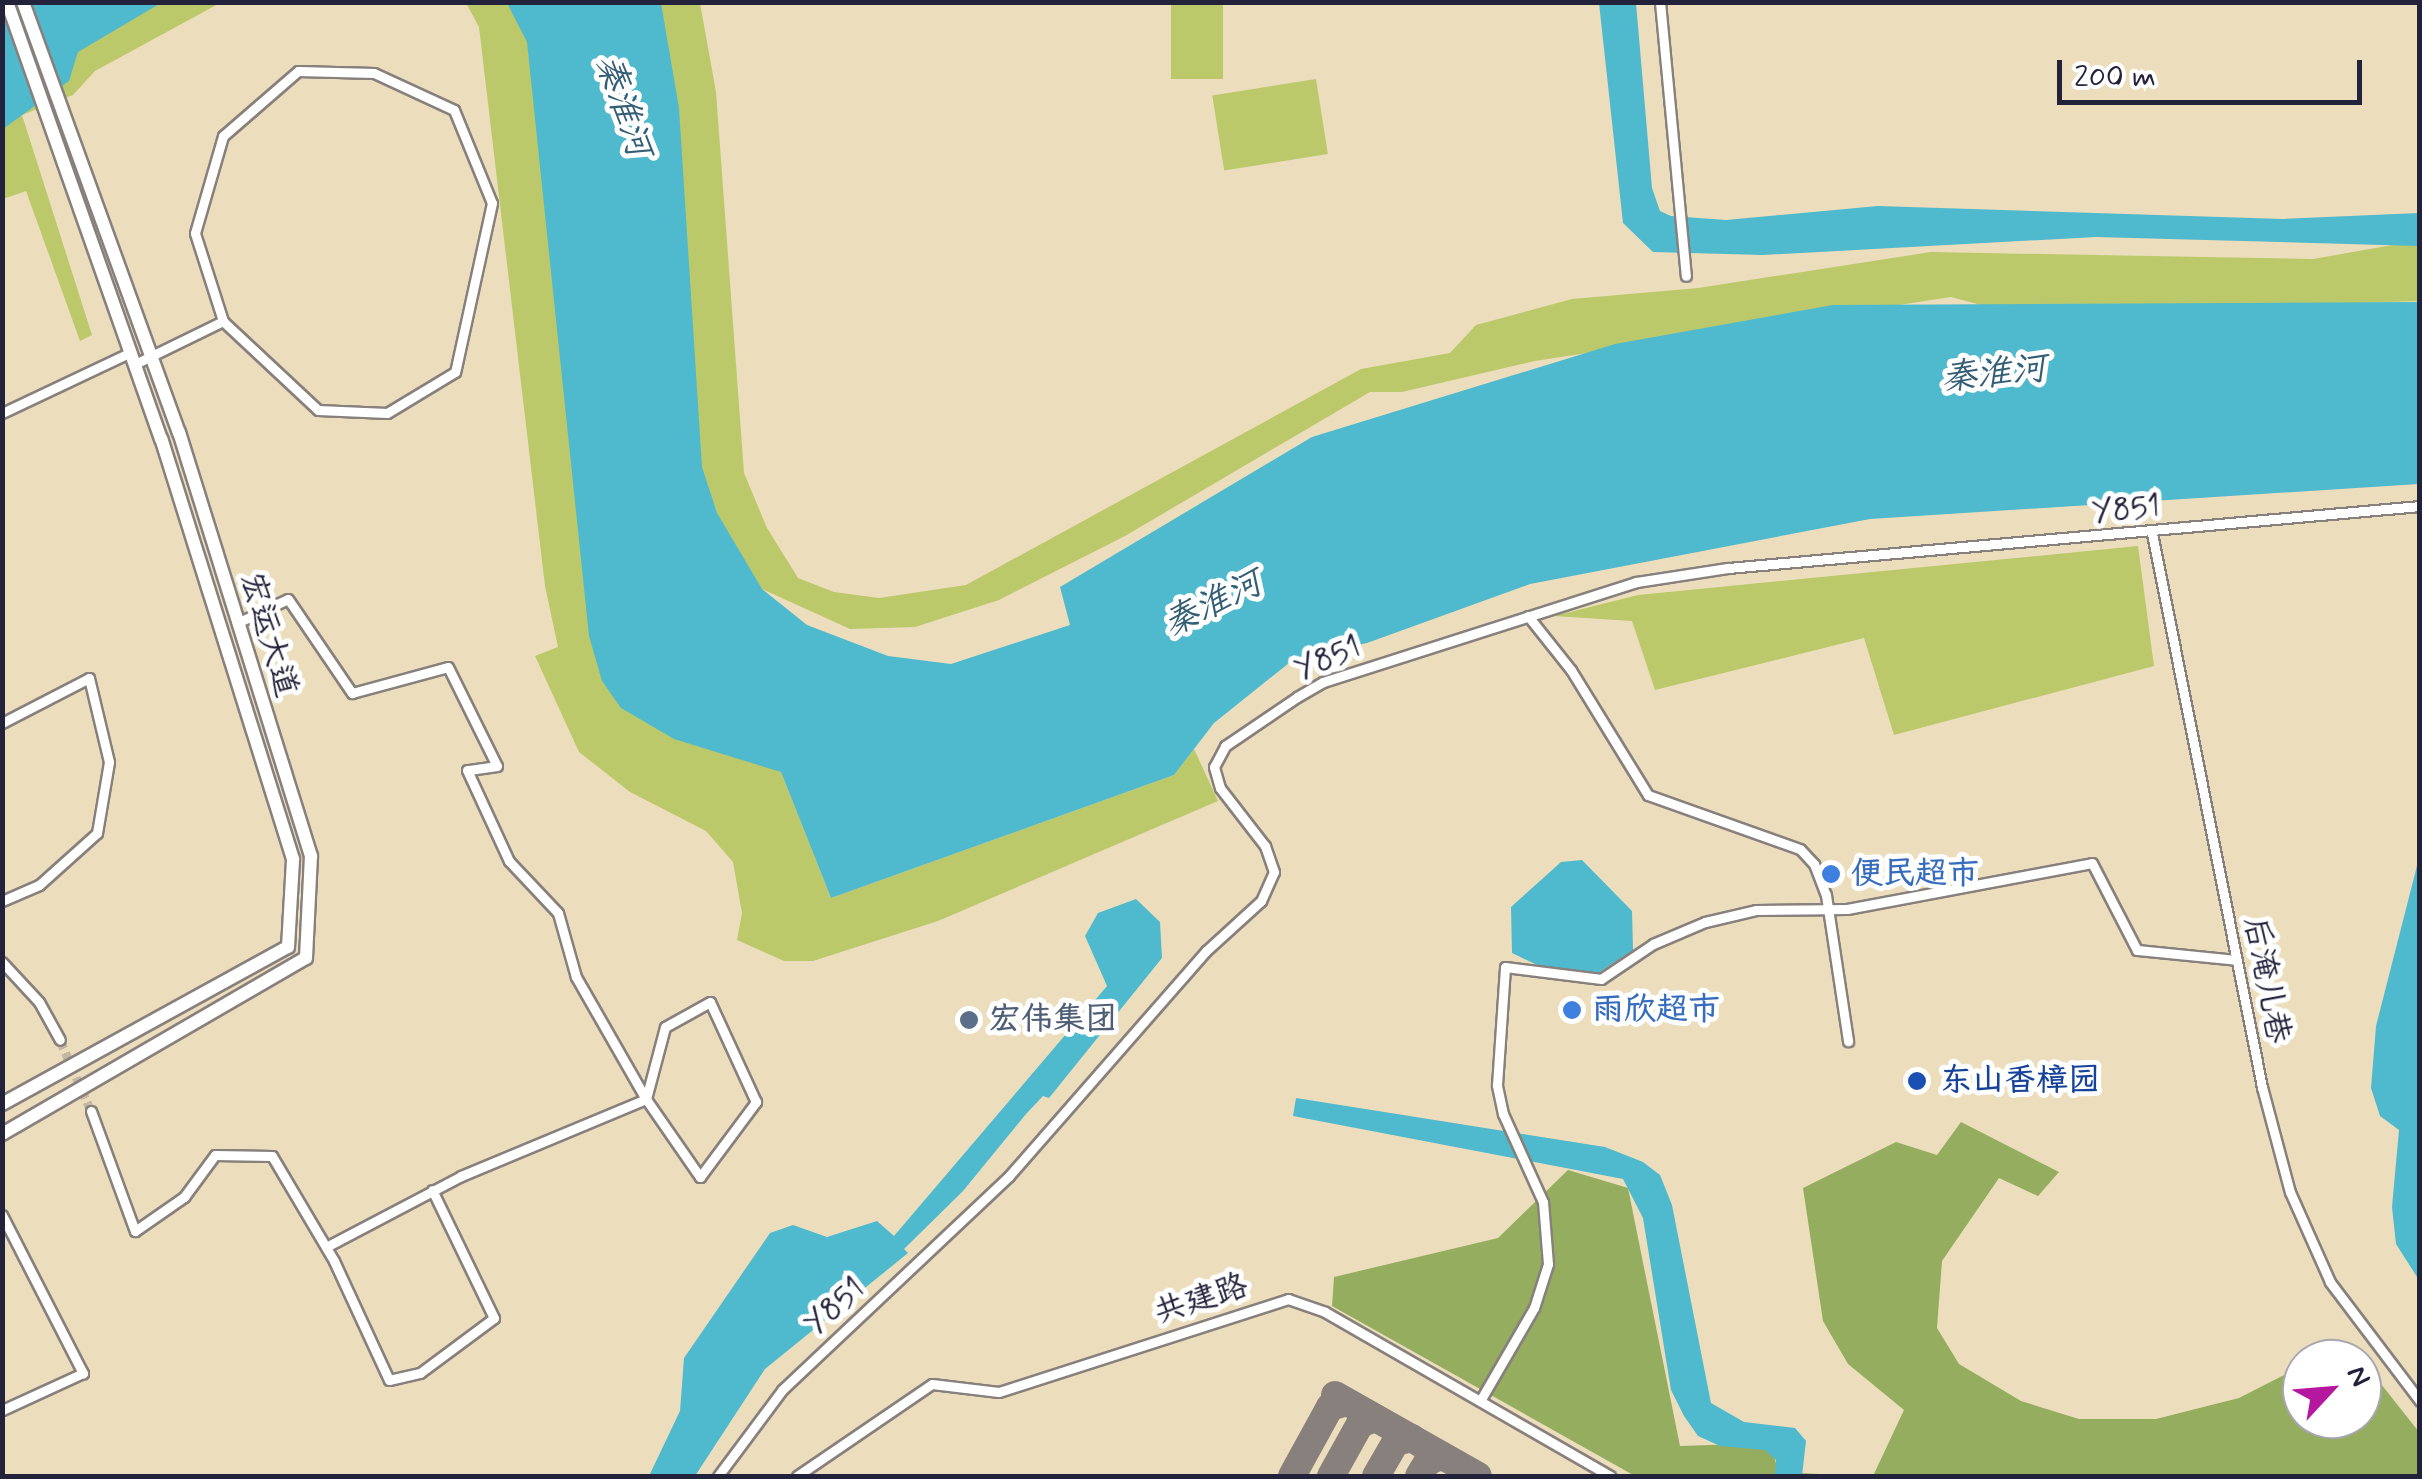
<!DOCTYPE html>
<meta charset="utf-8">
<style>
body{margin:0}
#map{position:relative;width:2422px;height:1479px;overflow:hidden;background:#ecdebc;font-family:Mynerve,"LXGW WenKai TC",sans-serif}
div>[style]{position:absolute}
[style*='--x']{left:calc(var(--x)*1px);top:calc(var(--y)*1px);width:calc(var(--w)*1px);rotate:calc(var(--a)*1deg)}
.green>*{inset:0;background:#bbc96b;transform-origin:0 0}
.forest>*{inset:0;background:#94ad5f}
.water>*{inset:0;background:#4fb9cd}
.taxiway>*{height:28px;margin:-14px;padding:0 14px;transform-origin:14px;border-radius:14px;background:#87807c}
.street-tunnel>*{height:9px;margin-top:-4.5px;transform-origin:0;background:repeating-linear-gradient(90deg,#c4b8a2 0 9px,transparent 0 13.5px)}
.roads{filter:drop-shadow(2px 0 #87807c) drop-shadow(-2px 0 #87807c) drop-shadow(0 2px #87807c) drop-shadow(0 -2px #87807c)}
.street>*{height:9px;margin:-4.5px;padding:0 4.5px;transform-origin:4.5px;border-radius:4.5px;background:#fff}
.secondary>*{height:12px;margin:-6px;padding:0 6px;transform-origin:6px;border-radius:6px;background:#fff}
.dots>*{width:28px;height:28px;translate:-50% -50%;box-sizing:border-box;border:5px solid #fff;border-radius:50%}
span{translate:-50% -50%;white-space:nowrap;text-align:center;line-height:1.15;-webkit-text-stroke:10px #fff;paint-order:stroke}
.street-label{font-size:32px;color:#22223b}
.shop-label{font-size:32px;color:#366cbe;font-weight:700}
.left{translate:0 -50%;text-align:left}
.service-label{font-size:32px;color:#4e5e75;font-weight:700}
.transit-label{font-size:32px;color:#164399;font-weight:700}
.water-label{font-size:35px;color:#345e75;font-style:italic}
.frame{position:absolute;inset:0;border:5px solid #22223b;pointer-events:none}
.north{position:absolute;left:2282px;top:1339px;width:100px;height:100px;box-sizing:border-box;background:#fff;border:2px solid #a7a7b1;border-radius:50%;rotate:64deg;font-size:28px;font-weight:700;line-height:40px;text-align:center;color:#22223b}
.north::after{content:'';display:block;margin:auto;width:35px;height:45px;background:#b5179e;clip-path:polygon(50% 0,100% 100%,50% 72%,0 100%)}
.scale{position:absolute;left:2057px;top:60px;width:305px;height:45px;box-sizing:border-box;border:5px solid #22223b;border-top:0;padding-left:12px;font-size:30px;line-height:35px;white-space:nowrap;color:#22223b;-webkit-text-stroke:8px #fff;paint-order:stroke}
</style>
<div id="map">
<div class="green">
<div style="clip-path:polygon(2px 3px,220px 3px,95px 71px,73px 95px,22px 115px,92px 335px,80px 341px,26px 191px,3px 199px)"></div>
<div style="clip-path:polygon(466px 3px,700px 3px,716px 92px,744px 473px,767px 528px,798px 578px,834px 592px,879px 598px,966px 585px,1361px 369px,1450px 353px,1476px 325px,1572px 299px,1698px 288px,1931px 252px,2313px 259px,2404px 243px,2419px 243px,2419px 301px,2015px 314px,1951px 297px,1535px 361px,1402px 392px,1370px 392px,1125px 536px,999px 600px,915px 627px,850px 629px,762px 589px,781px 772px,831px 898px,1174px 775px,1194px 749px,1218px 801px,938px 921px,813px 961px,784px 961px,737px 940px,742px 913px,733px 862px,706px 831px,630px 792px,579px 752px,535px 656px,558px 647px,545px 586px,479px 27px)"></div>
<div style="left:1171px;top:3px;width:52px;height:76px"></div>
<div style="left:1316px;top:79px;width:76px;height:105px;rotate:81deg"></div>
<div style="clip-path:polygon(2138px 546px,2154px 666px,1894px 735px,1864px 638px,1655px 690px,1632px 621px,1554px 616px,1638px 595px)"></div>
</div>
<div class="forest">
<div style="clip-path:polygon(1961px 1122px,2059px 1172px,2038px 1196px,1999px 1178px,1942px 1261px,1937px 1328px,1959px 1364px,2021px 1401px,2079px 1419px,2156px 1419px,2239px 1398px,2302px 1366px,2302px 1419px,2362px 1419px,2362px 1360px,2419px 1432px,2419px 1476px,1873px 1476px,1904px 1410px,1848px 1364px,1823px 1321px,1803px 1188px,1896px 1142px,1937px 1155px)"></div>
<div style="clip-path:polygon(1568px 1170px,1628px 1188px,1680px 1446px,1771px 1443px,1778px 1472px,1860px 1476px,1635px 1476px,1332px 1306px,1334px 1277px,1498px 1238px)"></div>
</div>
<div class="water">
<div style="clip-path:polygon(3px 3px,161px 3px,78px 52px,69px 81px,3px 129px)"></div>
<div style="clip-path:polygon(507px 3px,661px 3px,679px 108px,702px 467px,717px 513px,762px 589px,807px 625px,888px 656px,951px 664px,1070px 625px,1060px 587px,1312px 437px,1615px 344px,1833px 305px,2419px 302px,2419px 484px,1870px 519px,1530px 584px,1367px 643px,1294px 659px,1214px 723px,1174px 775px,831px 898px,781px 772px,674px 739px,621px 708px,602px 681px,589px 636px,527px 42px)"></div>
<div style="clip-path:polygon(1599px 3px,1636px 3px,1652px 188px,1660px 211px,1671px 216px,1726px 220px,1878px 206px,2283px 219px,2419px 213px,2419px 246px,2096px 237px,1763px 255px,1653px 252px,1623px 223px)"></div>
<div style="clip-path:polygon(2419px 858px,2420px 1280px,2419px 1280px,2396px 1244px,2392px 1207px,2399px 1130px,2380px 1116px,2371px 1088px,2376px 1026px)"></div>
<div style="clip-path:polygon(1582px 860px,1632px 911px,1633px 950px,1598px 973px,1550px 971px,1512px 953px,1511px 907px,1561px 862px)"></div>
<div style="clip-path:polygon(1136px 899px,1160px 922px,1162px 958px,1049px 1098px,1043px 1096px,1026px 1114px,963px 1191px,904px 1249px,908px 1253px,765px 1369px,695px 1476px,649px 1476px,680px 1411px,684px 1358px,770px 1233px,793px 1225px,827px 1237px,877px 1221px,894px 1236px,1107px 986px,1085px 936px,1098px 913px)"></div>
<div style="clip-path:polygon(1296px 1098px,1605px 1147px,1643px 1162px,1660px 1175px,1672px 1205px,1711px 1403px,1744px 1422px,1795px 1428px,1806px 1441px,1802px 1476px,1775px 1476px,1776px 1460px,1765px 1450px,1720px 1446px,1698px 1436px,1684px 1416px,1671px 1390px,1643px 1218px,1623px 1179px,1293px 1116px)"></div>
</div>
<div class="taxiway">
<div style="--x:1335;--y:1395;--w:164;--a:29.5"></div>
<div style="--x:1292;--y:1476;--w:79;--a:-61.2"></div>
<div style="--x:1330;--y:1407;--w:17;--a:-17"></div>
<div style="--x:1331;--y:1476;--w:60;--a:-60.9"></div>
<div style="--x:1360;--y:1424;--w:16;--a:-22"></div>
<div style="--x:1376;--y:1476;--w:39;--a:-60"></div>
<div style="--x:1396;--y:1442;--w:16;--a:-15"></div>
<div style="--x:1419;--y:1476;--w:17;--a:-59"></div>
<div style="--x:1428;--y:1461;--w:15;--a:-20"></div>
</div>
<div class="street-tunnel">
<div style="--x:60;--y:1040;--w:77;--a:66.4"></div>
</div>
<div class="roads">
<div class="street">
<div style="--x:1660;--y:2;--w:275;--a:84.6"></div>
<div style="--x:135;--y:364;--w:98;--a:-26"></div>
<div style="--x:223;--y:321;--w:92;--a:-107.7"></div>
<div style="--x:195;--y:233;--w:101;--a:-73.9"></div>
<div style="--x:223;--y:136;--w:99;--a:-40.9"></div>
<div style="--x:298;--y:71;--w:76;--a:1.5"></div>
<div style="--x:374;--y:73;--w:88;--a:24.8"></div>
<div style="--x:454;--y:110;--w:100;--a:67.8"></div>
<div style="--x:492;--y:203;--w:173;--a:102.3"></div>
<div style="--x:455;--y:372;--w:79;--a:148.9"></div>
<div style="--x:387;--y:413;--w:69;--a:-177.5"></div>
<div style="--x:318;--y:410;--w:130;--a:-136.9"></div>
<div style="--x:2;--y:413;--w:143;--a:-25.3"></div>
<div style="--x:2152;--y:533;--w:565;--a:78.77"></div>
<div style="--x:2262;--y:1087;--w:109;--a:75.1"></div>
<div style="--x:2290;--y:1192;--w:98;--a:66"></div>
<div style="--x:2330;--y:1282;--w:149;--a:52.9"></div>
<div style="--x:1528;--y:616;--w:69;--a:51.5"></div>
<div style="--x:1571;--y:670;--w:147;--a:58.4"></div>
<div style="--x:1648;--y:795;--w:161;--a:19.6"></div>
<div style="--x:1800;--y:849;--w:21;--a:47"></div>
<div style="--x:1814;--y:864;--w:33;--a:69"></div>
<div style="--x:1826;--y:895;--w:148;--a:81.4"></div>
<div style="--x:237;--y:623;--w:56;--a:-25.2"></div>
<div style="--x:288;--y:599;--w:114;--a:55.8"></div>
<div style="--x:352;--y:693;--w:99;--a:-15.2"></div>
<div style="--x:448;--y:667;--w:110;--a:63.7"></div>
<div style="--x:497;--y:766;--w:30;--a:172"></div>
<div style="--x:467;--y:770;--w:100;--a:65.2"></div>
<div style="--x:509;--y:861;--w:71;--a:46.7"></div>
<div style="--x:558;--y:913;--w:66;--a:74.3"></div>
<div style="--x:576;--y:977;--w:141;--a:60.2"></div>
<div style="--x:646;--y:1099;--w:95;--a:55.3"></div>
<div style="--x:700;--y:1177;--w:94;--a:-53.3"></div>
<div style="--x:756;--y:1102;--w:110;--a:-114.7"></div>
<div style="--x:710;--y:1002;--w:51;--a:150.9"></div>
<div style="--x:665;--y:1027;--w:74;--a:104.8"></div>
<div style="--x:2;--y:723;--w:98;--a:-27.3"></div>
<div style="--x:89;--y:678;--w:86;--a:76.6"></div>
<div style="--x:109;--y:762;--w:72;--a:99.6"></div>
<div style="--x:97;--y:833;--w:78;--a:138.1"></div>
<div style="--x:39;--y:885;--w:40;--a:156.6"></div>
<div style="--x:2;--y:962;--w:54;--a:47.2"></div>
<div style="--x:39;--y:1002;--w:43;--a:61.1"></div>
<div style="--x:91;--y:1111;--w:128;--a:69.9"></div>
<div style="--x:135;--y:1231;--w:60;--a:-34.8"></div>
<div style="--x:184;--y:1197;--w:52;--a:-53.6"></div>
<div style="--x:215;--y:1155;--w:57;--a:1"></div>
<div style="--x:272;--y:1156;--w:122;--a:59.4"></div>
<div style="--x:334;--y:1261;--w:131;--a:65.2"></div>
<div style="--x:389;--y:1380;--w:32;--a:-13"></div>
<div style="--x:420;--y:1373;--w:92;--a:-36.6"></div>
<div style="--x:494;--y:1318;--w:142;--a:-115.8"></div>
<div style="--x:2;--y:1215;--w:178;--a:62.9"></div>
<div style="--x:83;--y:1373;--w:89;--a:155.4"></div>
<div style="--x:326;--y:1247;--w:153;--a:-27.7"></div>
<div style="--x:461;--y:1176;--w:200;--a:-22.6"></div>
<div style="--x:1480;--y:1401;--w:108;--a:-59.9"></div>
<div style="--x:1534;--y:1308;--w:46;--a:-72.3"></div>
<div style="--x:1548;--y:1264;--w:62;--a:-94.6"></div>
<div style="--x:1543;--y:1202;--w:97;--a:-114.4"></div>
<div style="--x:1503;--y:1114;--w:30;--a:-102"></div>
<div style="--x:1497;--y:1085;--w:118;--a:-86.1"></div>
<div style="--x:1505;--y:967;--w:97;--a:7.1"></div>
<div style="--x:1601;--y:979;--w:63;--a:-33.9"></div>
<div style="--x:1653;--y:944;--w:56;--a:-22.9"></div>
<div style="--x:1705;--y:922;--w:52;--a:-13.2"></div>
<div style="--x:1756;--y:910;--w:91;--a:-0.6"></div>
<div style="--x:1847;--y:909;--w:249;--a:-10.6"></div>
<div style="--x:2092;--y:863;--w:98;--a:62.7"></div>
<div style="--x:2137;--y:950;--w:100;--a:5.7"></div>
<div style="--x:718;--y:1476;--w:107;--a:-53.3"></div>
<div style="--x:782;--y:1390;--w:312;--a:-43.3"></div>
<div style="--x:1009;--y:1176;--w:299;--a:-48.8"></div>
<div style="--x:1206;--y:951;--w:74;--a:-42.3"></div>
<div style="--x:1261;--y:901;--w:32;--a:-66"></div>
<div style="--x:1274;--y:872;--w:28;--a:-109"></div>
<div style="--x:1265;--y:846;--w:73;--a:-127.8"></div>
<div style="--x:1220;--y:788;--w:22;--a:-106"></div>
<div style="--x:1214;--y:767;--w:24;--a:-62"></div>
<div style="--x:1225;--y:746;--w:87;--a:-34.2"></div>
<div style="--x:1297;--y:697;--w:30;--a:-30"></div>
<div style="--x:1323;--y:682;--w:329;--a:-17.7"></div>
<div style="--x:1636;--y:582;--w:93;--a:-8.7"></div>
<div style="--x:1728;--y:568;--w:695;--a:-5.12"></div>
<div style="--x:797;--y:1476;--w:163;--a:-34.3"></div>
<div style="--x:932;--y:1384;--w:67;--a:6.8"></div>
<div style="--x:999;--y:1392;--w:304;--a:-17.8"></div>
<div style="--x:1288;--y:1299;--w:39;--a:19"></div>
<div style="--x:1325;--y:1312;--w:329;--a:29.9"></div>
</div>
<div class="secondary">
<div style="--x:2;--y:1104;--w:326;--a:-28.8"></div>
<div style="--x:288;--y:947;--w:88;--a:-86.7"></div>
<div style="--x:293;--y:859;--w:440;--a:-107.4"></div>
<div style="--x:161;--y:439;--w:463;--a:-109.4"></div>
<div style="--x:2;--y:1134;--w:351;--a:-30.1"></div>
<div style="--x:306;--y:958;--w:102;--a:-87.2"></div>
<div style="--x:311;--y:856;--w:443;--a:-107.3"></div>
<div style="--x:179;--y:433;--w:458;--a:-109.9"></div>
</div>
</div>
<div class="dots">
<div style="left:1831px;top:874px;background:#3f7fe0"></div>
<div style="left:1572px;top:1010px;background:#3f7fe0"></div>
<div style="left:969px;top:1020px;background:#5c6f8a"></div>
<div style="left:1917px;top:1081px;background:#1a4fb4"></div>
</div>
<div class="street-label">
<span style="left:2126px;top:510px;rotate:-5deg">Y851</span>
<span style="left:268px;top:635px;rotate:73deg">宏运大道</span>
<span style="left:1328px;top:659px;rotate:-22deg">Y851</span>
<span style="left:2266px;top:980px;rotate:79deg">后淹儿巷</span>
<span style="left:1201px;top:1300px;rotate:-18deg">共建路</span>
<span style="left:835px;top:1307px;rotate:-41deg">Y851</span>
</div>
<div class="shop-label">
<span class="left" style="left:1851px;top:874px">便民超市</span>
<span class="left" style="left:1592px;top:1010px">雨欣超市</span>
</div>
<div class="service-label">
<span class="left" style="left:989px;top:1020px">宏伟集团</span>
</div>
<div class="transit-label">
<span class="left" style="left:1940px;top:1081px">东山香樟园</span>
</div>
<div class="water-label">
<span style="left:623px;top:106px;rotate:71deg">秦淮河</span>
<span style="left:1994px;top:374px;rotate:-6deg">秦淮河</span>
<span style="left:1213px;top:604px;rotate:-26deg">秦淮河</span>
</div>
<div class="frame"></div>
<div class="north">N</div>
<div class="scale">200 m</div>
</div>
